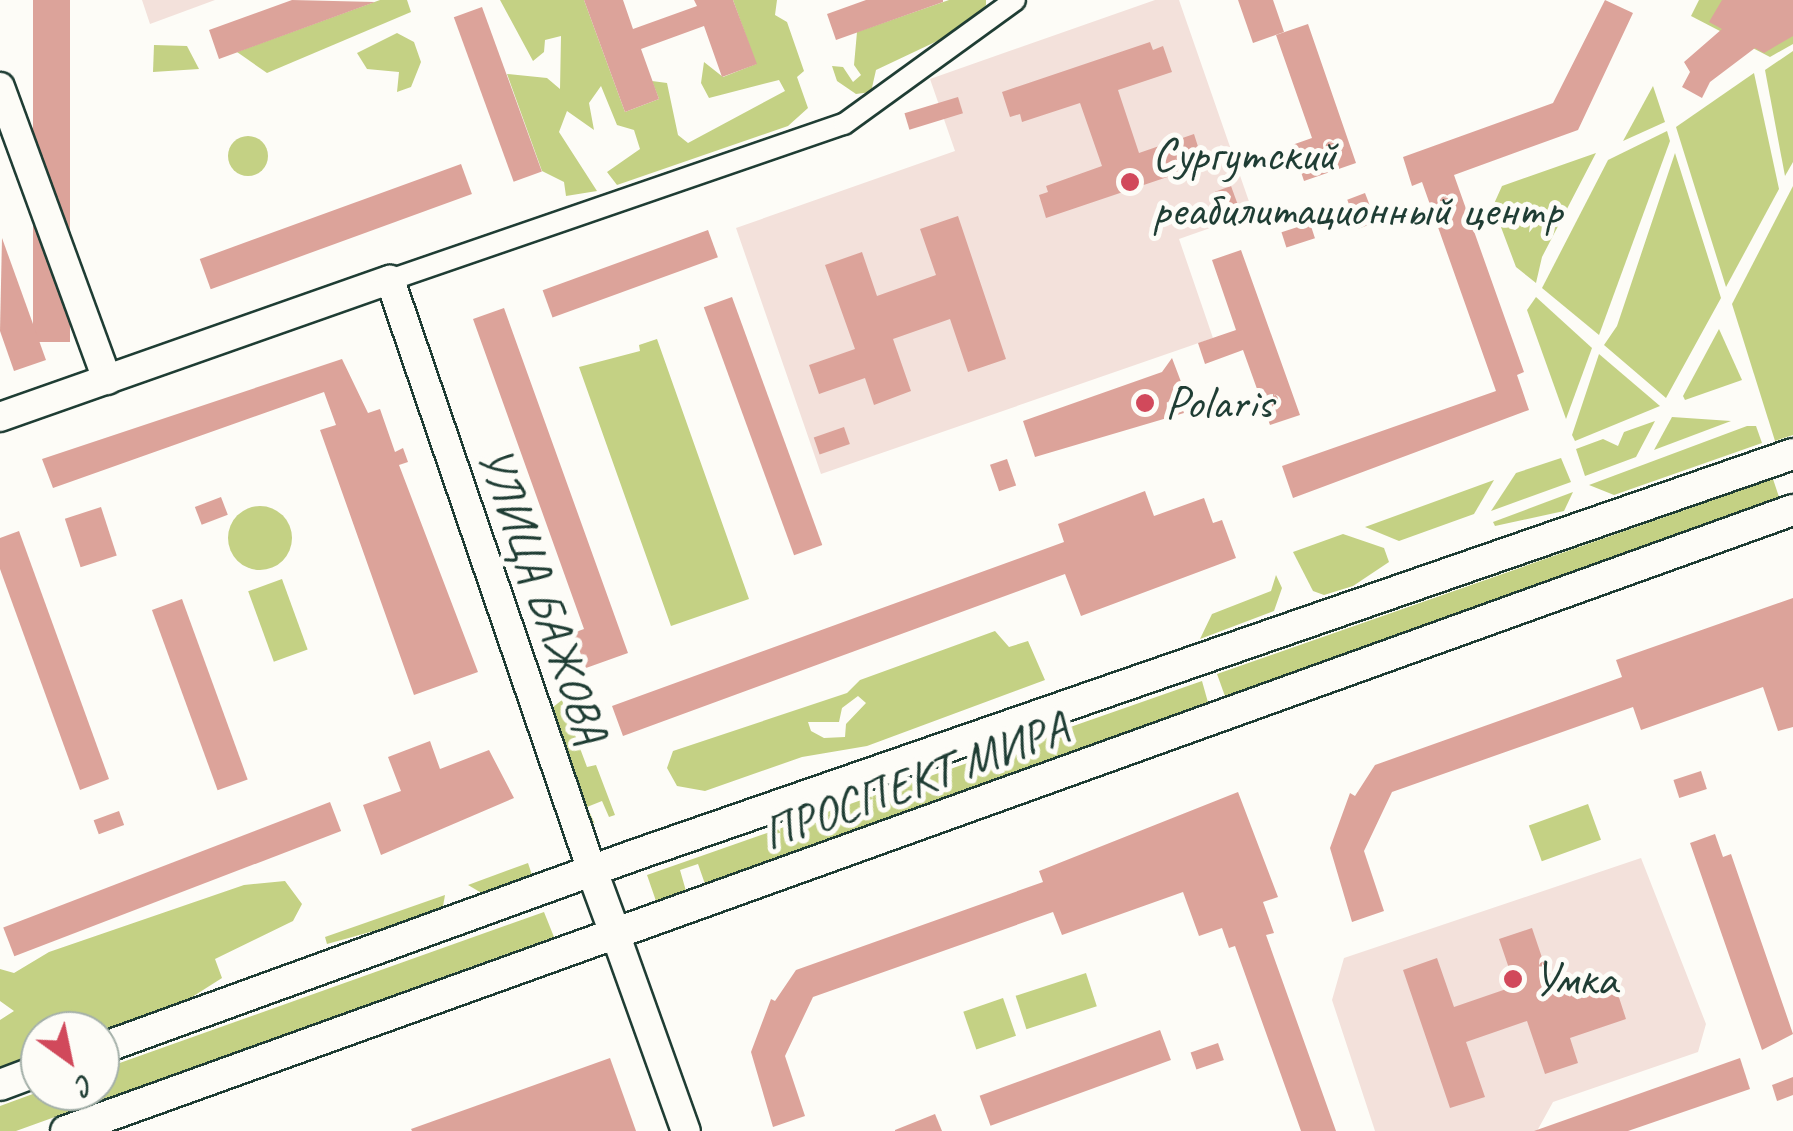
<!DOCTYPE html>
<meta charset="utf-8">
<style>
body{margin:0}
#map{position:relative;width:1793px;height:1131px;overflow:hidden;background:#fdfcf7;font-family:Caveat,sans-serif}
div>[style]{position:absolute}
[style*='--x']{left:calc(var(--x)*1px);top:calc(var(--y)*1px);width:calc(var(--w)*1px);rotate:calc(var(--a)*1deg)}
.built>*{inset:0;background:#f3e1db}
.green>*{inset:0;background:#c4d184;transform-origin:0 0}
.round{border-radius:50%}
.building>*{inset:0;background:#dca39a;transform-origin:0 0}
.roads{filter:drop-shadow(2px 0 #1f3d34) drop-shadow(-2px 0 #1f3d34) drop-shadow(0 2px #1f3d34) drop-shadow(0 -2px #1f3d34)}
.street>*{height:20px;margin:-10px;padding:0 10px;transform-origin:10px;border-radius:10px;background:#fdfcf7}
.secondary>*{height:28px;margin:-14px;padding:0 14px;transform-origin:14px;border-radius:14px;background:#fdfcf7}
.primary>*{height:30px;margin:-15px;padding:0 15px;transform-origin:15px;border-radius:15px;background:#fdfcf7}
.dots>*{width:28px;height:28px;translate:-50% -50%;box-sizing:border-box;border:5px solid #fdfcf7;border-radius:50%}
span{translate:-50% -50%;white-space:nowrap;text-align:center;line-height:1.15;-webkit-text-stroke:10px #fdfcf7;paint-order:stroke}
.poi-label{font-size:48px;color:#1f3d34}
.left{translate:0 -50%;text-align:left}
.street-label{font-size:48px;color:#1f3d34}
.north{position:absolute;left:20px;top:1011px;width:100px;height:100px;box-sizing:border-box;background:#fdfcf7;border:2px solid #a4b0a9;border-radius:50%;rotate:147deg;font-size:28px;font-weight:700;line-height:40px;text-align:center;color:#1f3d34}
.north::after{content:'';display:block;margin:auto;width:35px;height:45px;background:#d1495b;clip-path:polygon(50% 0,100% 100%,50% 72%,0 100%)}
</style>
<div id="map">
<div class="built">
<div style="clip-path:polygon(142px 0,215px 0,150px 24px)"></div>
<div style="clip-path:polygon(1155px 0,1179px 0,1253px 213px,1179px 239px,1213px 338px,821px 474px,736px 228px,955px 151px,930px 79px)"></div>
<div style="clip-path:polygon(1641px 858px,1706px 1024px,1698px 1052px,1553px 1102px,1537px 1131px,1375px 1131px,1332px 1000px,1344px 958px)"></div>
</div>
<div class="green">
<div style="clip-path:polygon(380px 0,407px 0,411px 12px,267px 73px,237px 52px)"></div>
<div style="clip-path:polygon(500px 0,584px 0,625px 112px,659px 99px,652px 81px,667px 83px,678px 135px,688px 143px,785px 91px,779px 80px,709px 98px,701px 83px,704px 62px,723px 77px,756px 64px,733px 0,777px 0,775px 15px,787px 22px,804px 71px,797px 77px,808px 108px,788px 126px,617px 185px,607px 172px,640px 149px,634px 130px,617px 125px,601px 86px,589px 103px,594px 130px,567px 111px,559px 132px,597px 191px,566px 196px,564px 182px,542px 171px,507px 74px,547px 78px,560px 89px,561px 36px,545px 40px,544px 52px,533px 61px)"></div>
<div style="clip-path:polygon(949px 0,986px 0,986px 5px,969px 26px,876px 70px,871px 92px,856px 94px,837px 81px,832px 66px,843px 67px,853px 82px,861px 75px,854px 65px,857px 32px)"></div>
<div style="clip-path:polygon(1699px 0,1793px 0,1793px 44px,1770px 57px,1691px 16px)"></div>
<div style="clip-path:polygon(397px 33px,414px 42px,421px 62px,411px 87px,397px 92px,399px 72px,367px 69px,357px 53px)"></div>
<div style="clip-path:polygon(154px 45px,187px 46px,199px 69px,153px 72px)"></div>
<div style="clip-path:polygon(1793px 51px,1793px 162px,1785px 176px,1765px 70px)"></div>
<div style="clip-path:polygon(1754px 73px,1779px 189px,1726px 287px,1676px 127px)"></div>
<div style="clip-path:polygon(1653px 86px,1665px 122px,1623px 141px)"></div>
<div style="clip-path:polygon(1667px 131px,1670px 141px,1599px 335px,1542px 288px,1608px 160px)"></div>
<div class="round" style="left:228px;top:136px;width:40px;height:40px"></div>
<div style="clip-path:polygon(1596px 153px,1542px 257px,1536px 283px,1516px 267px,1493px 206px,1502px 186px)"></div>
<div style="clip-path:polygon(1675px 153px,1721px 298px,1666px 398px,1604px 345px,1617px 326px)"></div>
<div style="clip-path:polygon(1793px 186px,1793px 435px,1775px 441px,1732px 304px)"></div>
<div style="clip-path:polygon(1536px 297px,1592px 348px,1566px 419px,1527px 310px)"></div>
<div style="clip-path:polygon(1719px 329px,1742px 380px,1685px 400px,1683px 396px)"></div>
<div style="clip-path:polygon(657px 339px,749px 599px,671px 626px,579px 367px,640px 351px,639px 345px)"></div>
<div style="clip-path:polygon(1599px 354px,1660px 406px,1575px 441px,1572px 435px)"></div>
<div style="clip-path:polygon(1672px 417px,1731px 421px,1654px 450px)"></div>
<div style="clip-path:polygon(1655px 421px,1636px 457px,1585px 476px,1576px 449px,1603px 439px,1618px 446px,1624px 432px)"></div>
<div style="clip-path:polygon(1747px 426px,1756px 426px,1762px 443px,1614px 495px,1589px 485px)"></div>
<div style="clip-path:polygon(1561px 458px,1571px 482px,1491px 511px,1516px 473px)"></div>
<div style="clip-path:polygon(1773px 479px,1779px 497px,1226px 699px,1217px 674px)"></div>
<div style="clip-path:polygon(1494px 480px,1474px 514px,1399px 541px,1365px 527px)"></div>
<div style="clip-path:polygon(1573px 492px,1564px 511px,1495px 526px,1493px 522px)"></div>
<div class="round" style="left:228px;top:506px;width:64px;height:64px"></div>
<div style="clip-path:polygon(1343px 534px,1384px 548px,1389px 562px,1353px 586px,1324px 595px,1313px 591px,1293px 552px)"></div>
<div style="clip-path:polygon(1276px 575px,1282px 588px,1274px 611px,1200px 639px,1212px 614px,1271px 591px)"></div>
<div style="left:282px;top:579px;width:75px;height:36px;rotate:70deg"></div>
<div style="clip-path:polygon(evenodd,995px 631px,1009px 647px,1028px 641px,1045px 680px,867px 746px,802px 757px,705px 791px,677px 786px,667px 768px,673px 751px,847px 693px,860px 680px,995px 631px,858px 696px,866px 703px,846px 724px,845px 737px,824px 738px,811px 731px,808px 722px,839px 722px,842px 708px,858px 696px)"></div>
<div style="clip-path:polygon(1202px 681px,1209px 706px,705px 884px,698px 864px,680px 870px,686px 891px,656px 901px,647px 875px)"></div>
<div style="clip-path:polygon(562px 700px,587px 767px,596px 765px,615px 815px,609px 817px,602px 801px,587px 807px,595px 824px,587px 817px,548px 711px)"></div>
<div style="left:1588px;top:804px;width:38px;height:63px;rotate:70deg"></div>
<div style="clip-path:polygon(528px 863px,533px 878px,485px 895px,468px 885px)"></div>
<div style="clip-path:polygon(285px 881px,302px 904px,293px 921px,215px 959px,222px 978px,181px 1004px,100px 1033px,40px 1031px,40px 1055px,0 1069px,0 1020px,14px 1011px,0 1001px,0 969px,14px 973px,49px 952px,244px 885px)"></div>
<div style="clip-path:polygon(445px 895px,442px 912px,327px 944px,325px 937px)"></div>
<div style="clip-path:polygon(544px 912px,554px 937px,16px 1131px,0 1131px,0 1106px,41px 1091px,100px 1091px,100px 1070px)"></div>
<div style="left:1086px;top:973px;width:35px;height:74px;rotate:72deg"></div>
<div style="left:1003px;top:998px;width:40px;height:42px;rotate:71deg"></div>
</div>
<div class="building">
<div style="left:33px;top:0;width:37px;height:342px"></div>
<div style="clip-path:polygon(292px 0,375px 2px,219px 59px,209px 30px)"></div>
<div style="clip-path:polygon(584px 0,623px 0,633px 29px,697px 6px,694px 0,733px 0,757px 64px,722px 77px,704px 26px,641px 49px,659px 99px,625px 112px)"></div>
<div style="clip-path:polygon(866px 0,943px 0,943px 2px,836px 40px,827px 14px)"></div>
<div style="clip-path:polygon(1238px 0,1273px 0,1284px 32px,1253px 43px)"></div>
<div style="clip-path:polygon(1605px 0,1633px 13px,1578px 130px,1454px 175px,1524px 372px,1517px 375px,1529px 410px,1293px 498px,1282px 466px,1496px 391px,1422px 182px,1412px 186px,1403px 157px,1553px 103px)"></div>
<div style="clip-path:polygon(1722px 0,1793px 0,1793px 36px,1764px 53px,1755px 48px,1710px 82px,1702px 98px,1682px 87px,1690px 72px,1684px 62px,1722px 29px,1709px 22px)"></div>
<div style="left:482px;top:7px;width:175px;height:30px;rotate:70deg"></div>
<div style="clip-path:polygon(1308px 24px,1356px 163px,1304px 181px,1292px 145px,1312px 138px,1276px 35px)"></div>
<div style="clip-path:polygon(1150px 42px,1153px 50px,1163px 46px,1172px 72px,1118px 90px,1139px 153px,1194px 134px,1201px 156px,1191px 160px,1194px 168px,1046px 218px,1039px 195px,1048px 192px,1046px 186px,1102px 166px,1080px 103px,1022px 122px,1020px 114px,1010px 117px,1002px 92px)"></div>
<div style="left:958px;top:97px;width:17px;height:56px;rotate:73deg"></div>
<div style="left:461px;top:164px;width:32px;height:278px;rotate:70deg"></div>
<div style="left:1231px;top:186px;width:33px;height:17px;rotate:70deg"></div>
<div style="left:1365px;top:193px;width:31px;height:19px;rotate:69deg"></div>
<div style="clip-path:polygon(958px 216px,1006px 359px,968px 372px,950px 319px,893px 339px,911px 391px,874px 405px,865px 378px,819px 394px,809px 365px,855px 349px,825px 265px,862px 252px,877px 296px,936px 275px,920px 229px)"></div>
<div style="left:1310px;top:223px;width:16px;height:30px;rotate:72deg"></div>
<div style="left:708px;top:230px;width:29px;height:176px;rotate:70deg"></div>
<div style="clip-path:polygon(2px 238px,46px 360px,14px 371px,0 331px)"></div>
<div style="clip-path:polygon(1241px 250px,1300px 415px,1270px 425px,1243px 350px,1205px 364px,1198px 343px,1236px 330px,1212px 260px)"></div>
<div style="left:732px;top:297px;width:264px;height:30px;rotate:70deg"></div>
<div style="clip-path:polygon(504px 308px,628px 653px,586px 668px,573px 633px,584px 629px,473px 319px)"></div>
<div style="clip-path:polygon(1172px 358px,1186px 395px,1178px 397px,1184px 413px,1035px 457px,1023px 421px,1162px 372px)"></div>
<div style="clip-path:polygon(342px 359px,368px 413px,380px 409px,395px 452px,403px 448px,408px 462px,399px 465px,478px 672px,414px 695px,320px 430px,336px 425px,324px 392px,53px 488px,42px 459px)"></div>
<div style="left:844px;top:427px;width:18px;height:32px;rotate:71deg"></div>
<div style="left:1007px;top:459px;width:28px;height:18px;rotate:71deg"></div>
<div style="clip-path:polygon(1145px 491px,1154px 516px,1204px 498px,1213px 523px,1222px 520px,1236px 558px,1081px 616px,1065px 574px,623px 736px,612px 706px,1064px 542px,1058px 524px)"></div>
<div style="left:221px;top:497px;width:19px;height:28px;rotate:69deg"></div>
<div style="left:101px;top:507px;width:51px;height:38px;rotate:72deg"></div>
<div style="clip-path:polygon(19px 531px,109px 779px,80px 790px,0 569px,0 538px)"></div>
<div style="clip-path:polygon(1793px 598px,1793px 727px,1778px 731px,1763px 687px,1641px 730px,1633px 707px,1392px 792px,1364px 851px,1384px 911px,1352px 922px,1330px 848px,1350px 793px,1355px 796px,1375px 765px,1622px 677px,1616px 660px)"></div>
<div style="left:182px;top:599px;width:192px;height:32px;rotate:70deg"></div>
<div style="clip-path:polygon(430px 741px,440px 769px,489px 750px,514px 798px,381px 855px,363px 805px,401px 791px,388px 757px)"></div>
<div style="left:1701px;top:771px;width:19px;height:29px;rotate:72deg"></div>
<div style="clip-path:polygon(1238px 792px,1278px 897px,1263px 902px,1274px 933px,1266px 935px,1336px 1131px,1301px 1131px,1235px 946px,1229px 948px,1222px 928px,1199px 936px,1183px 892px,1062px 935px,1053px 912px,813px 997px,785px 1056px,805px 1116px,773px 1127px,751px 1052px,771px 999px,775px 1001px,796px 970px,1043px 882px,1039px 871px)"></div>
<div style="left:330px;top:802px;width:31px;height:350px;rotate:69deg"></div>
<div style="left:119px;top:811px;width:15px;height:27px;rotate:70deg"></div>
<div style="clip-path:polygon(1715px 834px,1723px 857px,1731px 854px,1793px 1034px,1762px 1050px,1690px 843px)"></div>
<div style="clip-path:polygon(1532px 928px,1555px 996px,1612px 976px,1626px 1019px,1570px 1038px,1578px 1063px,1545px 1074px,1527px 1021px,1466px 1042px,1485px 1097px,1450px 1108px,1403px 970px,1437px 958px,1454px 1007px,1515px 986px,1499px 939px)"></div>
<div style="left:1160px;top:1030px;width:32px;height:192px;rotate:70deg"></div>
<div style="left:1218px;top:1043px;width:18px;height:29px;rotate:71deg"></div>
<div style="clip-path:polygon(610px 1058px,636px 1131px,412px 1131px,411px 1129px)"></div>
<div style="clip-path:polygon(1740px 1058px,1750px 1089px,1628px 1131px,1534px 1131px)"></div>
<div style="clip-path:polygon(1793px 1077px,1793px 1095px,1777px 1101px,1772px 1085px)"></div>
<div style="clip-path:polygon(935px 1114px,942px 1131px,895px 1131px,895px 1130px)"></div>
</div>
<div class="roads">
<div class="street">
<div style="--x:390;--y:280;--w:480;--a:-19"></div>
<div style="--x:844;--y:124;--w:211;--a:-35.9"></div>
</div>
<div class="secondary">
<div style="--x:0;--y:87;--w:312;--a:69.9"></div>
<div style="--x:0;--y:417;--w:413;--a:-19.4"></div>
<div style="--x:390;--y:280;--w:625;--a:71.13"></div>
<div style="--x:616;--y:936;--w:207;--a:70.3"></div>
</div>
<div class="primary">
<div style="--x:592;--y:871;--w:69;--a:69.7"></div>
<div style="--x:100;--y:1049;--w:569;--a:-19.93"></div>
<div style="--x:635;--y:855;--w:1225;--a:-19.1"></div>
<div style="--x:0;--y:1085;--w:43;--a:-20.6"></div>
<div style="--x:66;--y:1131;--w:1835;--a:-19.78"></div>
</div>
</div>
<div class="dots">
<div style="left:1130px;top:182px;background:#d1495b"></div>
<div style="left:1145px;top:403px;background:#d1495b"></div>
<div style="left:1513px;top:979px;background:#d1495b"></div>
</div>
<div class="poi-label">
<span class="left" style="left:1152px;top:182px">Сургутский<br>реабилитационный центр</span>
<span class="left" style="left:1165px;top:403px">Polaris</span>
<span class="left" style="left:1533px;top:979px">Умка</span>
</div>
<div class="street-label">
<span style="left:543px;top:595px;rotate:71deg">УЛИЦА БАЖОВА</span>
<span style="left:915px;top:781px;rotate:-20deg">ПРОСПЕКТ МИРА</span>
</div>
<div class="north">С</div>
</div>
